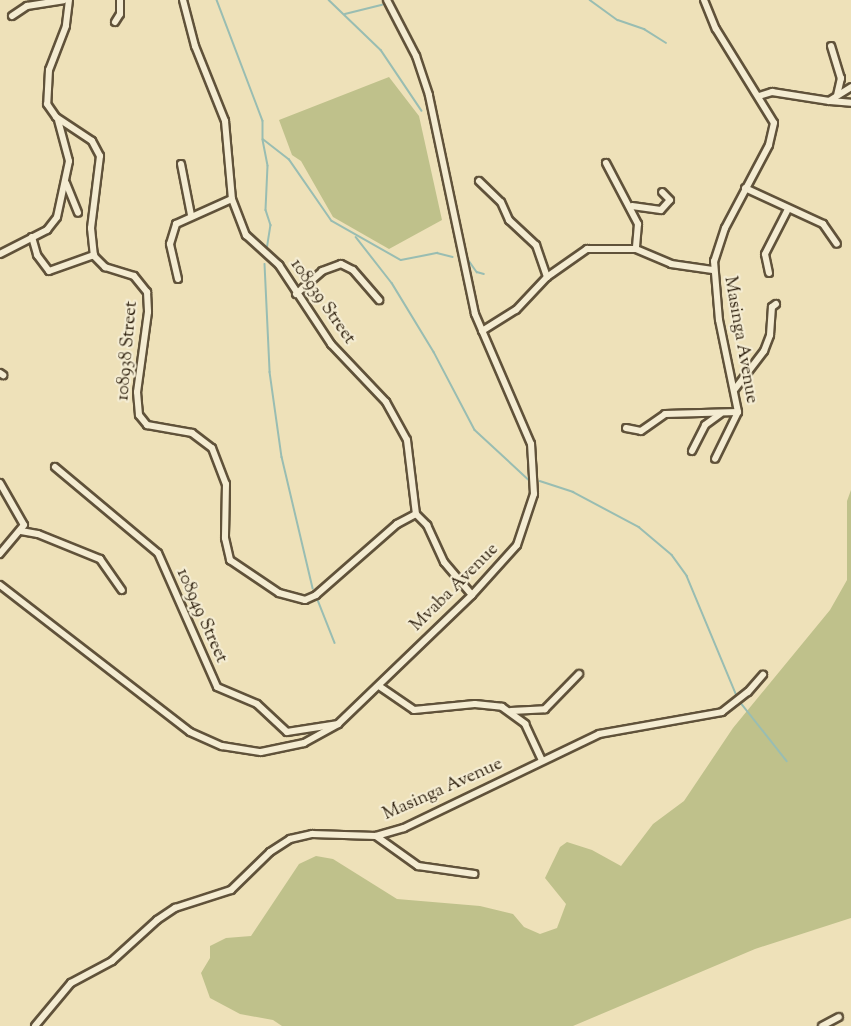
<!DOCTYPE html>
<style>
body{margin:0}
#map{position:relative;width:851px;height:1026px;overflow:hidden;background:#eee1b9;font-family:"Sorts Mill Goudy",serif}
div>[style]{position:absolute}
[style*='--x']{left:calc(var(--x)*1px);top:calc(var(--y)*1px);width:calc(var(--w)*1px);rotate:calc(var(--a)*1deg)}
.green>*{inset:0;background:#bfc18b}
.stream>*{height:1.5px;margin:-0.75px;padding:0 0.75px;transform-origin:0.75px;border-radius:0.75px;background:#99bdb2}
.roads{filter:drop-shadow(2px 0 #60523a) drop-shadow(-2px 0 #60523a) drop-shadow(0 2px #60523a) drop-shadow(0 -2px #60523a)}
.minor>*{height:6px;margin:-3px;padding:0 3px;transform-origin:3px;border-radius:3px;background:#f4ecd2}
span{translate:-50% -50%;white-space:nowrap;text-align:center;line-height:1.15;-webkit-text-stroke:4.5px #f4ecd2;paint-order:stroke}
.street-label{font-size:18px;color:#302210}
</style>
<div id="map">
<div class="green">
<div style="clip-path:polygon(389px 77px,419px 116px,442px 220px,389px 249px,333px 217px,301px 161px,292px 155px,279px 120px)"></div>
<div style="clip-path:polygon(851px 490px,851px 918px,755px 949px,573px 1026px,282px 1026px,273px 1020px,240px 1014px,210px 998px,201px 973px,210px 958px,210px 946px,226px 938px,251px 936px,299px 864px,316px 856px,333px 859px,397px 899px,480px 906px,513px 914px,524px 927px,540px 934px,557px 928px,566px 904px,545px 878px,560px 847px,567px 842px,592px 850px,621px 866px,653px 824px,684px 801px,733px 728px,830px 610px,847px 580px,847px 501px)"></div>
</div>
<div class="stream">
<div style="--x:217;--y:0;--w:129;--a:69.2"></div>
<div style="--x:263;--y:121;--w:18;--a:90"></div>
<div style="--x:263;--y:139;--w:33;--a:38"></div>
<div style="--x:289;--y:159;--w:75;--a:55.3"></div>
<div style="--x:332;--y:221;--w:79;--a:29.5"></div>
<div style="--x:401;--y:260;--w:37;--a:-11"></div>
<div style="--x:437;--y:253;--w:16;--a:14"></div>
<div style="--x:329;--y:0;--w:72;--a:43.9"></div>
<div style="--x:381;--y:50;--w:73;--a:56.1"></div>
<div style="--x:590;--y:0;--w:34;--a:36"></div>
<div style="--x:618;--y:20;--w:28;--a:19"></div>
<div style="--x:644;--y:29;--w:26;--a:32"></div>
<div style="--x:345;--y:14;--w:38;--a:-14"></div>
<div style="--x:263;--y:140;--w:26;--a:79"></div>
<div style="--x:268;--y:166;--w:44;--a:92.6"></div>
<div style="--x:266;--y:210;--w:16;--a:72"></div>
<div style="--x:271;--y:225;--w:25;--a:99"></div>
<div style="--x:356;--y:237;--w:58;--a:52"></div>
<div style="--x:392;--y:283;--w:81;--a:58.7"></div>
<div style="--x:434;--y:352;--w:88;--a:62.3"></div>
<div style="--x:475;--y:430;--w:75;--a:42.8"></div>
<div style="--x:465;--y:255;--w:21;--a:55"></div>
<div style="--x:477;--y:272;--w:7;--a:16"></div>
<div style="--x:265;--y:264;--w:108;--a:87.3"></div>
<div style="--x:270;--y:372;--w:86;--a:82"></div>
<div style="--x:282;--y:457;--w:135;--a:76.7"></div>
<div style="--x:540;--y:481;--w:35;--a:18"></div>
<div style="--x:573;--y:492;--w:75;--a:27.9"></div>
<div style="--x:639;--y:527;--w:43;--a:40.3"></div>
<div style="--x:672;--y:555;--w:26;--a:54"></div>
<div style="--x:687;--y:576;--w:128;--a:67.4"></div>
<div style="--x:318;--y:600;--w:46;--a:68.4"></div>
<div style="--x:741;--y:703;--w:74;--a:51.6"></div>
</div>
<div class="roads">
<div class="minor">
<div style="--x:69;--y:0;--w:26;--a:97"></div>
<div style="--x:66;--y:26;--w:47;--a:111.1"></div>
<div style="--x:49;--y:70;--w:34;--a:93"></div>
<div style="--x:47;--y:104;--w:16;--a:55"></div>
<div style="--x:56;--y:117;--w:43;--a:33.7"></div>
<div style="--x:92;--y:141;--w:17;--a:62"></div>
<div style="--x:100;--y:156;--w:73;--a:97.1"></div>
<div style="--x:91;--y:228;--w:28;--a:84"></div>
<div style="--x:94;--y:256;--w:16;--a:45"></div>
<div style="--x:105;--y:267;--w:30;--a:17"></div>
<div style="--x:134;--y:276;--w:21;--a:51"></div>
<div style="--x:147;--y:292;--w:20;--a:87"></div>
<div style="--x:148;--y:312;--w:81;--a:97.8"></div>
<div style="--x:137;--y:392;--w:23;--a:85"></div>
<div style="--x:139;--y:415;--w:13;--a:51"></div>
<div style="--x:147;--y:425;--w:46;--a:10.1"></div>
<div style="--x:192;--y:433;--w:25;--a:37"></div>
<div style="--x:212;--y:448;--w:39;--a:69"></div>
<div style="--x:226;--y:484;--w:54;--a:91.1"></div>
<div style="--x:225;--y:538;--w:23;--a:77"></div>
<div style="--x:230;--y:560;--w:59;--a:34"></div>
<div style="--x:279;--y:593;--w:27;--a:15"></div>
<div style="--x:305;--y:600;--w:12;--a:-24"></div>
<div style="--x:316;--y:595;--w:108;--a:-41.2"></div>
<div style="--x:397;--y:524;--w:21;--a:-28"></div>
<div style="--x:416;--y:514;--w:16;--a:45"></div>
<div style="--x:427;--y:525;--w:41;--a:65.3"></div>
<div style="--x:444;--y:562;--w:43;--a:49.7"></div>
<div style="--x:183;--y:0;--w:48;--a:75.4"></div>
<div style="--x:195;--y:46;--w:81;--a:68.2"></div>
<div style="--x:225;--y:121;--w:78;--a:84.9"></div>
<div style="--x:232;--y:199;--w:39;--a:69"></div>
<div style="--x:246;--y:235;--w:45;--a:42.3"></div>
<div style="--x:279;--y:265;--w:95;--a:56.6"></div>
<div style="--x:331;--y:344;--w:80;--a:46.5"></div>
<div style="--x:386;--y:402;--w:43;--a:61.1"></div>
<div style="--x:407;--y:440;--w:75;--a:83.1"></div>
<div style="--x:704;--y:0;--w:31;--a:68"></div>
<div style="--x:716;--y:29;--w:110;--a:58.3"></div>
<div style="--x:774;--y:123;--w:23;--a:103"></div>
<div style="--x:769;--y:145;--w:94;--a:117.9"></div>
<div style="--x:725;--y:228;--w:35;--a:108"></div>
<div style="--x:714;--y:261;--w:59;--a:85.2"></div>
<div style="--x:719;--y:320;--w:94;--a:78.3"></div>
<div style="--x:738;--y:412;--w:52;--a:116.1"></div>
<div style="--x:12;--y:16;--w:18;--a:-34"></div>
<div style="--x:27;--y:6;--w:37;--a:-9"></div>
<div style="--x:115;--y:22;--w:9;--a:-58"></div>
<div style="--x:120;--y:14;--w:14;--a:-90"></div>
<div style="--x:831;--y:46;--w:34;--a:73"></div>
<div style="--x:841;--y:78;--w:17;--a:103"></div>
<div style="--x:759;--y:96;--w:14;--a:-17"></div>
<div style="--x:772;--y:92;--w:58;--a:9"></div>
<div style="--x:829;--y:101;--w:26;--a:-32"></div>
<div style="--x:830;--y:101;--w:21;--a:5"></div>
<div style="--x:606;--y:163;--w:69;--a:62.3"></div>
<div style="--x:638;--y:224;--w:25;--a:95"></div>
<div style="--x:181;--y:164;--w:52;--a:78.9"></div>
<div style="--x:479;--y:181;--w:30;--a:44"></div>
<div style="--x:501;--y:202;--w:20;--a:66"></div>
<div style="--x:509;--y:220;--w:37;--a:43"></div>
<div style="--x:536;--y:245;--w:34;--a:71"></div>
<div style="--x:66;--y:183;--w:32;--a:68"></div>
<div style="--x:745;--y:188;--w:86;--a:24.8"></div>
<div style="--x:823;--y:224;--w:24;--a:55"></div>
<div style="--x:632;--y:206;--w:29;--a:8"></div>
<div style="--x:661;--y:210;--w:13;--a:-48"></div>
<div style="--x:670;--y:200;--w:11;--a:-135"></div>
<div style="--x:32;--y:237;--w:19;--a:74"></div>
<div style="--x:37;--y:255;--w:20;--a:53"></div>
<div style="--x:49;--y:271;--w:48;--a:-19.6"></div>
<div style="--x:0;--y:254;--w:53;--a:-27.1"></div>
<div style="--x:47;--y:230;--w:16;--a:-52"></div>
<div style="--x:57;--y:217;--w:57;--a:-77.9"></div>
<div style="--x:69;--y:161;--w:42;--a:-105"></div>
<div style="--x:769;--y:273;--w:19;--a:-102"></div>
<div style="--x:765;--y:254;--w:51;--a:-62.9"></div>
<div style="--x:178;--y:279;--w:36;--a:-103"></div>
<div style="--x:170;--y:244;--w:21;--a:-73"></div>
<div style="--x:176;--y:224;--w:61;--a:-24.1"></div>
<div style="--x:296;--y:294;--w:35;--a:-41"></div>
<div style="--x:322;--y:271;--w:20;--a:-20"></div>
<div style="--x:341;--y:264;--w:13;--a:27"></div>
<div style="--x:353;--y:270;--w:40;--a:49"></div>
<div style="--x:482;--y:331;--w:40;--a:-32"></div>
<div style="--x:516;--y:310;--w:45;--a:-46.8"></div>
<div style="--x:547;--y:277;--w:49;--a:-35"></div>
<div style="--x:587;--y:249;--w:49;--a:0"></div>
<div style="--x:636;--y:249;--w:38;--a:23"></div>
<div style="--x:671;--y:264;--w:42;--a:8.1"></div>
<div style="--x:0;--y:373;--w:4;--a:34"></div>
<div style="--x:735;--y:389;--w:48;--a:-52.7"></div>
<div style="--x:764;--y:351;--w:17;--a:-69"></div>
<div style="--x:770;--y:335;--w:28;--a:-86"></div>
<div style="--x:772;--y:307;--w:5;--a:-37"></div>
<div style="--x:626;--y:428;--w:15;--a:11"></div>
<div style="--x:641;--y:431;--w:29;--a:-35"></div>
<div style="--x:665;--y:414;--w:73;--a:-1.6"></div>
<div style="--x:692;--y:451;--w:29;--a:-63"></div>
<div style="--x:705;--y:425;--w:19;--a:-36"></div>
<div style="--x:55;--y:467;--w:134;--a:39.9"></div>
<div style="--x:158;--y:553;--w:146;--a:66.2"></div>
<div style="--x:217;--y:687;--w:43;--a:23"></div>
<div style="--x:257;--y:704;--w:41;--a:43"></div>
<div style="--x:287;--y:732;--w:52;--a:-8.9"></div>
<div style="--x:0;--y:483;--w:48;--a:60.3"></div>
<div style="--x:24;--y:525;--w:38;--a:130"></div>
<div style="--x:21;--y:531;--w:17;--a:10"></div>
<div style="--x:38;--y:534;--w:67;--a:22"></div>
<div style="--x:100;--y:559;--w:38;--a:55"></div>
<div style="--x:0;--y:585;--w:240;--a:37.7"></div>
<div style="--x:190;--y:732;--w:35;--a:24"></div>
<div style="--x:222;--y:746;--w:39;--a:9"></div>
<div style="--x:261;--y:752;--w:44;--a:-11.8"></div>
<div style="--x:304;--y:743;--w:39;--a:-29"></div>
<div style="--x:338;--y:724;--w:186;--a:-43.9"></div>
<div style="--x:472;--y:595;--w:67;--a:-48"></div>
<div style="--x:517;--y:545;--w:54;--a:-71.6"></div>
<div style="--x:534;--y:494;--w:50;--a:-93.4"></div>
<div style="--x:531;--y:444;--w:142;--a:-113.3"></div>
<div style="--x:475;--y:314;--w:224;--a:-101.9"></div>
<div style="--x:429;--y:95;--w:41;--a:-108.4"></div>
<div style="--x:416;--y:56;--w:63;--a:-117.4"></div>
<div style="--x:379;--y:686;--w:42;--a:34.4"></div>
<div style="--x:414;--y:710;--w:61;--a:-5.6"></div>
<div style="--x:475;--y:704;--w:27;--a:6"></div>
<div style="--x:502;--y:707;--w:29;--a:36"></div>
<div style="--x:525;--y:724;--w:40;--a:65"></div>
<div style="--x:511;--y:711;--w:34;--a:-3"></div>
<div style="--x:545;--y:709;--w:49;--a:-45.8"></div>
<div style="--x:376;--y:836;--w:52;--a:35.5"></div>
<div style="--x:418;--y:866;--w:57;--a:8.1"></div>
<div style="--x:35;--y:1026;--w:56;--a:-50.1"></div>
<div style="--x:71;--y:983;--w:47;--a:-28.2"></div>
<div style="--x:112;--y:961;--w:61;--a:-42.3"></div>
<div style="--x:157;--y:920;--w:22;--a:-34"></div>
<div style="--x:175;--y:908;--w:59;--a:-17.8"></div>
<div style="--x:231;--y:890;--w:54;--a:-44.3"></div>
<div style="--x:270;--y:852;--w:24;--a:-33"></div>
<div style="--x:290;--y:839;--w:23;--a:-13"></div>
<div style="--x:312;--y:834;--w:64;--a:1.8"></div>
<div style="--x:376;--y:836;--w:29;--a:-16"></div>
<div style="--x:404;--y:828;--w:216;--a:-25.7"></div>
<div style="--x:599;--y:734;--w:125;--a:-10.1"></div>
<div style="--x:722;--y:712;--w:33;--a:-38"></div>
<div style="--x:748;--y:692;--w:23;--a:-49"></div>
<div style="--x:822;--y:1026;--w:19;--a:-28"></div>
</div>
</div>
<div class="street-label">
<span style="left:322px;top:302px;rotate:55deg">108939 Street</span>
<span style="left:740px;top:340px;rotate:80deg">Masinga Avenue</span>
<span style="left:128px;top:351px;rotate:-85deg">108938 Street</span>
<span style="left:455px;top:588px;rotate:-45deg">Mvaba Avenue</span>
<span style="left:201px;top:616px;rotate:66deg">108949 Street</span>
<span style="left:443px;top:790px;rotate:-24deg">Masinga Avenue</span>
</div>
</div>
